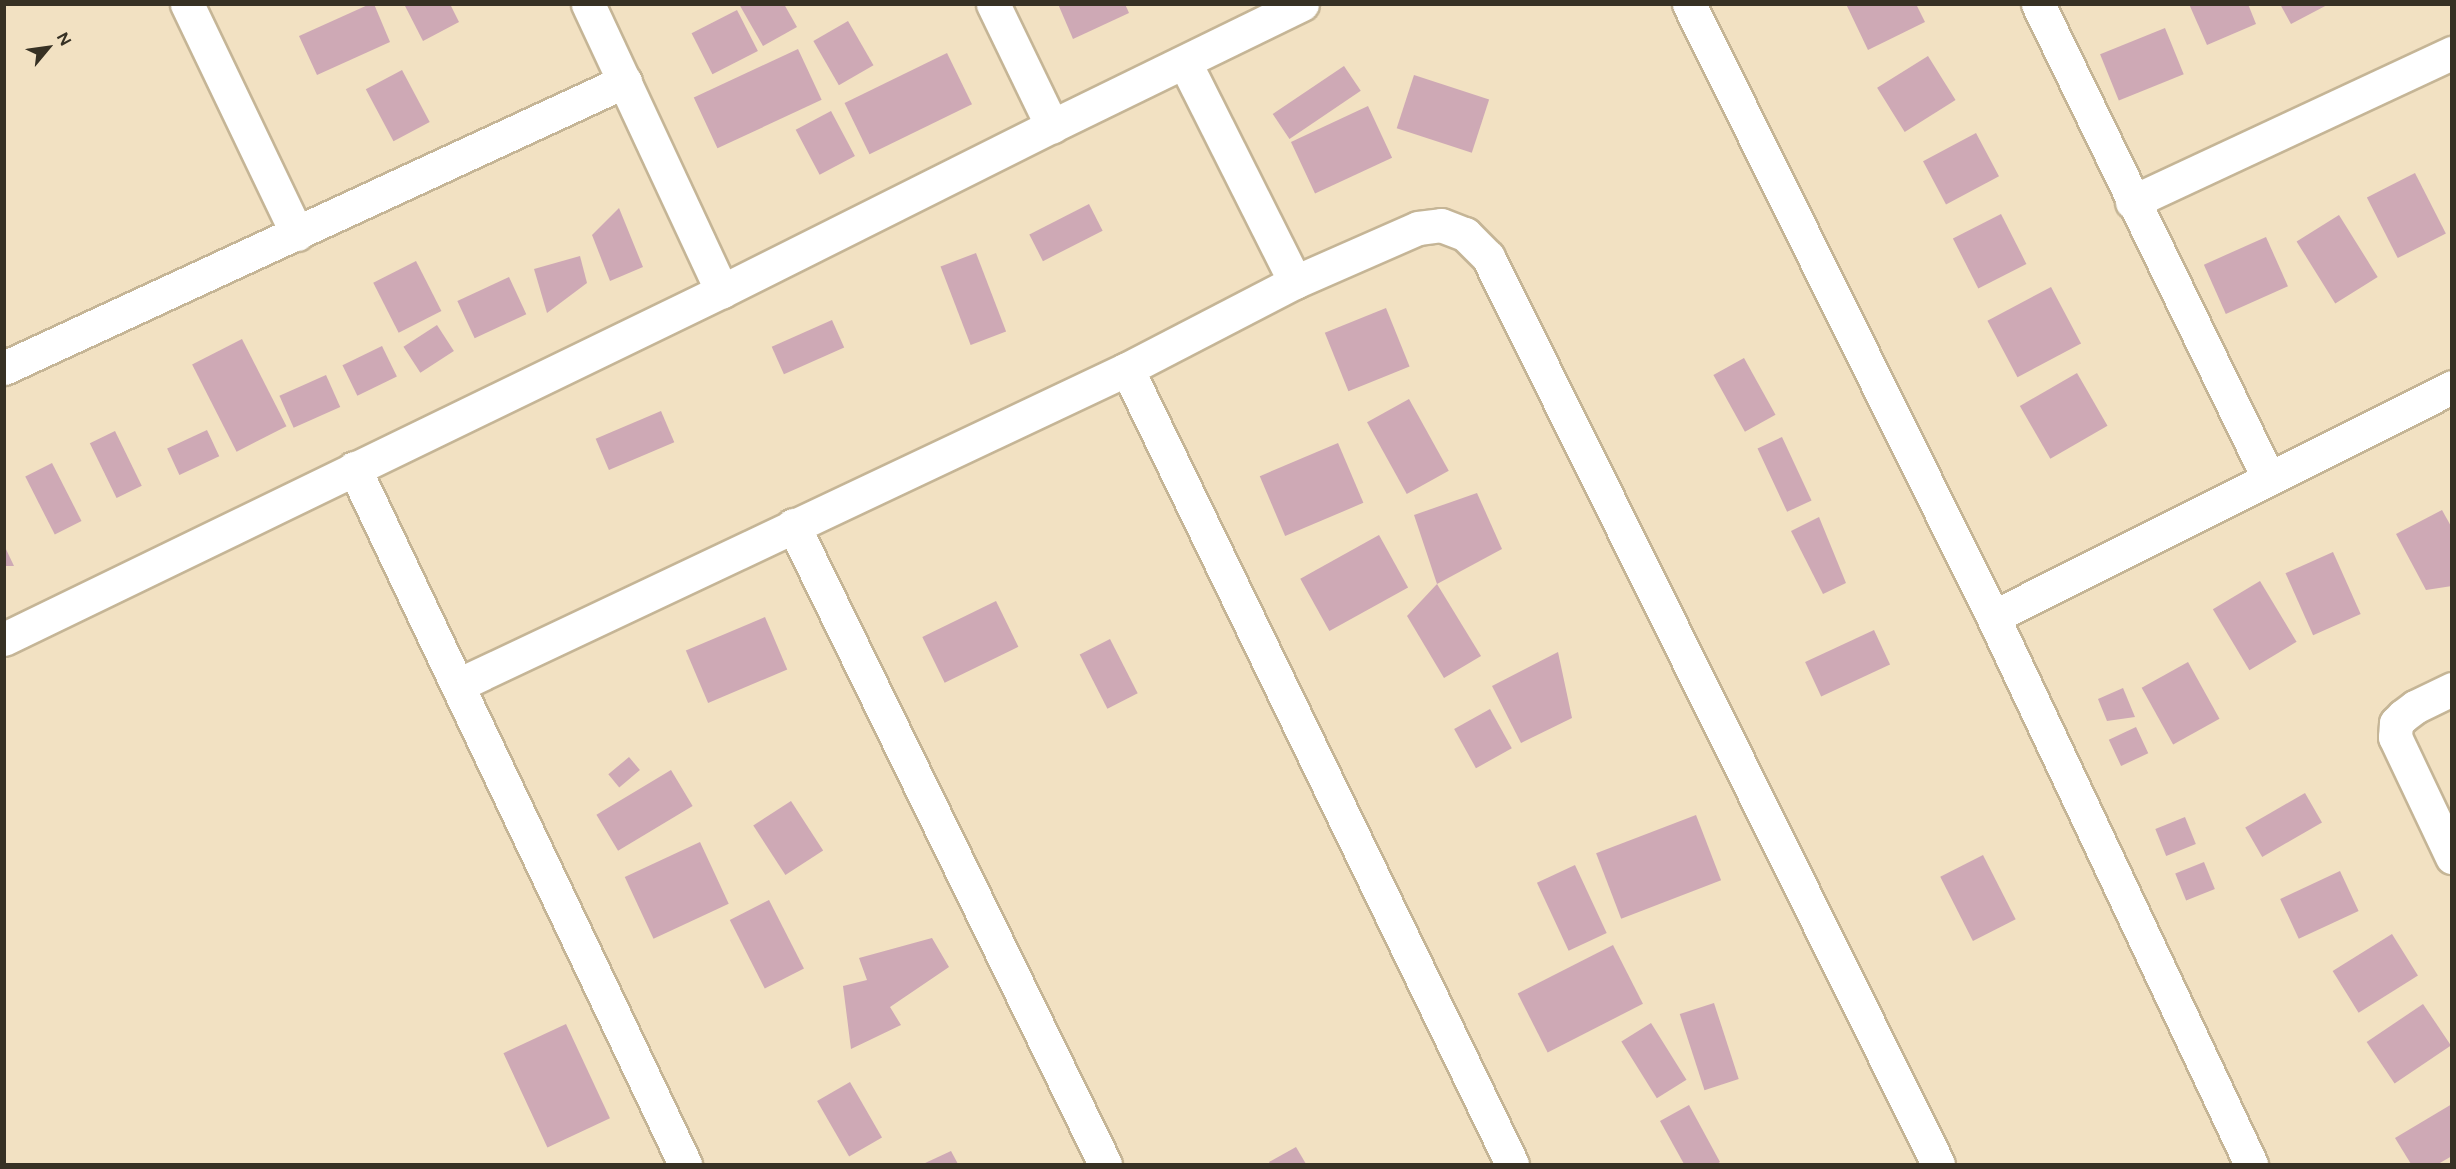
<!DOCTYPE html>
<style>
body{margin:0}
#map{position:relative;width:2456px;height:1169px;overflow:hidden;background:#f2e1c2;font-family:Figtree,sans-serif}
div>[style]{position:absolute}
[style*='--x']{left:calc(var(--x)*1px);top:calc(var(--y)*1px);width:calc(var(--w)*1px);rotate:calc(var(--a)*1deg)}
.building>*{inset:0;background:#cea9b5;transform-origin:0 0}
.roads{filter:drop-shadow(2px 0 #c5b596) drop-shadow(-2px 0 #c5b596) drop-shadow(0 2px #c5b596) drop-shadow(0 -2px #c5b596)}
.minor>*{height:33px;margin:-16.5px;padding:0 16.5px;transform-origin:16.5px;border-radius:16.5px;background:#fff}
span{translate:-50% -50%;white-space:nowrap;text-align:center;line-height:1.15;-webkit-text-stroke:6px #f2e1c2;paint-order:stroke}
.frame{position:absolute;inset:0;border:6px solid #373124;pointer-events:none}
.north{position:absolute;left:18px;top:18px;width:60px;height:60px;-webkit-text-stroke:4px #f2e1c2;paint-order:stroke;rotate:61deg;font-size:16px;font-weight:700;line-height:24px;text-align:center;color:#373124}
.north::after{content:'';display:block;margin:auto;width:21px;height:27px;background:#373124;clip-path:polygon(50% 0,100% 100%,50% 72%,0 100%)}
</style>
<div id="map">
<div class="building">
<div style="clip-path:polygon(370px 4px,374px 4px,390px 42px,317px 75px,299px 36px)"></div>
<div style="clip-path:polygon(404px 4px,450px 4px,459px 22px,423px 41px)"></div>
<div style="clip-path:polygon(739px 4px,784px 4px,797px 27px,763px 46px)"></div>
<div style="clip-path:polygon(1058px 4px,1125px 4px,1129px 13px,1073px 39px)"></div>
<div style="clip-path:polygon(1846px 4px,1916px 4px,1925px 22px,1868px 50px)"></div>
<div style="clip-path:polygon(2189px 4px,2248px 4px,2256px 24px,2207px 45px)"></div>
<div style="clip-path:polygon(2280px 4px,2329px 4px,2291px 24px)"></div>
<div style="left:737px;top:10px;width:46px;height:51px;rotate:63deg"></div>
<div style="left:848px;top:21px;width:51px;height:40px;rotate:60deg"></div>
<div style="left:2165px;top:28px;width:50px;height:70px;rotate:68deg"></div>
<div style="left:798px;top:49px;width:56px;height:115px;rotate:65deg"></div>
<div style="left:947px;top:53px;width:57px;height:114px;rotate:64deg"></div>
<div style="left:1928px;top:56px;width:52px;height:60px;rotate:58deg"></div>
<div style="left:1344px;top:66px;width:30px;height:86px;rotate:56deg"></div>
<div style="left:402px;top:70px;width:59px;height:41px;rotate:62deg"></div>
<div style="left:1414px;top:75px;width:79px;height:56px;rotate:18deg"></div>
<div style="left:1368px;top:106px;width:57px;height:85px;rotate:65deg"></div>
<div style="left:831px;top:111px;width:51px;height:40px;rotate:62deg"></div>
<div style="left:1976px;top:133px;width:49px;height:60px;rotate:62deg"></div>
<div style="left:2415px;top:173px;width:68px;height:54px;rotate:63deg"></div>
<div style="left:1089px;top:204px;width:30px;height:67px;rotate:63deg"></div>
<div style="clip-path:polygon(619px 208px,643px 267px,610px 281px,592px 235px)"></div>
<div style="left:2001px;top:214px;width:56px;height:54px;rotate:63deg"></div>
<div style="left:2339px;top:215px;width:73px;height:50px;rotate:58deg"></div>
<div style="left:2266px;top:237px;width:54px;height:68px;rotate:66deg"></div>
<div style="left:976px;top:253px;width:84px;height:38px;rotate:69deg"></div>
<div style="clip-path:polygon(580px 256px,587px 283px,547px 313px,534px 269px)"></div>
<div style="left:416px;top:261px;width:56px;height:48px;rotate:63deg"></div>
<div style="left:509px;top:277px;width:41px;height:57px;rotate:65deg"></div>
<div style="left:2051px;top:287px;width:64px;height:72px;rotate:62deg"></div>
<div style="left:1386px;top:308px;width:63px;height:66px;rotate:68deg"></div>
<div style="left:832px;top:320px;width:30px;height:66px;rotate:66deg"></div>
<div style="left:437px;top:325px;width:31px;height:40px;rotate:57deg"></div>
<div style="left:242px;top:339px;width:98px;height:56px;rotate:63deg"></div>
<div style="left:382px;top:346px;width:34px;height:44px;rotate:64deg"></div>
<div style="left:1744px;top:358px;width:65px;height:35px;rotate:61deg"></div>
<div style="left:2077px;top:373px;width:61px;height:66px;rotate:60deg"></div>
<div style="left:326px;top:375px;width:35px;height:51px;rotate:66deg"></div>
<div style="left:1409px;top:399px;width:82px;height:48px;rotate:61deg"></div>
<div style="left:661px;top:411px;width:34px;height:71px;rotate:67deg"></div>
<div style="left:207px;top:430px;width:29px;height:44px;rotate:65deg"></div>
<div style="left:115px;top:431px;width:61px;height:28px;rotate:64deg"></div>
<div style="left:1782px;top:437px;width:70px;height:27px;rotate:65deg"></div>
<div style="left:1338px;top:443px;width:65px;height:85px;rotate:67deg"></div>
<div style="left:52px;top:463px;width:65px;height:30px;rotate:63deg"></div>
<div style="clip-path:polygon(1477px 493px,1502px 549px,1437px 584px,1414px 515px)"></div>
<div style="clip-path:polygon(2442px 510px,2452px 528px,2452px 586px,2426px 590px,2396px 534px)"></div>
<div style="clip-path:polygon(1819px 517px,1846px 583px,1823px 594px,1791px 531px)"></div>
<div style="left:1379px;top:535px;width:60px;height:90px;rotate:61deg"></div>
<div style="clip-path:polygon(4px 545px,14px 566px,4px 566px)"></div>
<div style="left:2333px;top:552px;width:68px;height:52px;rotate:66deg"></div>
<div style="left:2260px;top:581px;width:71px;height:55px;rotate:59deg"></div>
<div style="clip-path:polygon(1437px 584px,1481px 656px,1444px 678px,1407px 616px)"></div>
<div style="left:996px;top:601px;width:51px;height:82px;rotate:64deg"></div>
<div style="left:765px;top:617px;width:57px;height:86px;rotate:67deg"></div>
<div style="left:1874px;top:630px;width:38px;height:76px;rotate:65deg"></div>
<div style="left:1110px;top:639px;width:61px;height:34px;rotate:63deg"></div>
<div style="clip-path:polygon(1558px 652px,1572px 718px,1521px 743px,1492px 686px)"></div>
<div style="left:2188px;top:662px;width:65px;height:53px;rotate:61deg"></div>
<div style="clip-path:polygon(2123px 688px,2135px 717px,2107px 721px,2098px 699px)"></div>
<div style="left:1490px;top:709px;width:45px;height:41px;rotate:61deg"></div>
<div style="left:2136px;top:727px;width:29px;height:30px;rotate:65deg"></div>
<div style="left:629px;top:757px;width:17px;height:27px;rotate:50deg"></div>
<div style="left:671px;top:770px;width:42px;height:87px;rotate:59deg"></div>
<div style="left:2305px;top:793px;width:34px;height:69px;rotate:60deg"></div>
<div style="left:791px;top:801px;width:59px;height:45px;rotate:57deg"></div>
<div style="left:1696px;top:815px;width:70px;height:107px;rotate:69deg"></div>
<div style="left:2185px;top:817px;width:29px;height:32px;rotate:68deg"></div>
<div style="left:700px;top:842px;width:68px;height:83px;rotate:65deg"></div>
<div style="left:1983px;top:855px;width:72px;height:48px;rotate:63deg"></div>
<div style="left:2204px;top:862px;width:29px;height:31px;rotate:68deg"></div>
<div style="left:1575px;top:865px;width:75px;height:42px;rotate:65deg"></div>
<div style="left:2340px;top:871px;width:44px;height:66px;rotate:65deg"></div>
<div style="left:769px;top:900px;width:77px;height:44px;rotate:63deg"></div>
<div style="left:2392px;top:934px;width:49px;height:70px;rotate:58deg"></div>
<div style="clip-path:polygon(932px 938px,949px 967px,890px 1007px,901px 1025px,851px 1049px,843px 986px,867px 980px,859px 958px)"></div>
<div style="left:1613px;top:945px;width:66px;height:107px;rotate:63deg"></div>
<div style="left:1714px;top:1003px;width:80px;height:36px;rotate:72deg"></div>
<div style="left:2423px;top:1004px;width:50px;height:68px;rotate:56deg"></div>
<div style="left:1651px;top:1023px;width:67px;height:35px;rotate:58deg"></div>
<div style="left:566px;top:1024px;width:104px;height:69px;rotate:65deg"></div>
<div style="left:850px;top:1082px;width:64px;height:38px;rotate:60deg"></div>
<div style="clip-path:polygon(2452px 1104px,2452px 1156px,2438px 1164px,2411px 1164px,2395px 1138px)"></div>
<div style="clip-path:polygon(1689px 1105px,1720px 1162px,1717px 1164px,1684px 1164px,1660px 1121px)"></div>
<div style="clip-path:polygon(1296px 1147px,1306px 1164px,1270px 1164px,1269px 1162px)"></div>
<div style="clip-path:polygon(951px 1151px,958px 1164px,923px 1164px)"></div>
</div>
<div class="roads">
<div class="minor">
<div style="--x:187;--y:4;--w:255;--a:64.4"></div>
<div style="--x:588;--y:4;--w:317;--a:65"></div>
<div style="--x:993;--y:4;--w:136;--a:64.2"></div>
<div style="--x:1689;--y:4;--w:684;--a:63.62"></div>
<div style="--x:1993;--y:617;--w:605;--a:64.75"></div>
<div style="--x:2038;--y:4;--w:528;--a:64.07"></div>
<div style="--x:1185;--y:63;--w:245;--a:63.3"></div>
<div style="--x:2132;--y:202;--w:353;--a:-25"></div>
<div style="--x:4;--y:368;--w:684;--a:-24.8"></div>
<div style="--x:1127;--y:369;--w:883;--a:64.16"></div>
<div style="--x:354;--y:468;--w:771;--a:64.57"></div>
<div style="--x:793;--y:525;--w:711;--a:63.98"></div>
<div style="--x:1993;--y:617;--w:513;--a:-26.61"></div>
<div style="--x:4;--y:639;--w:798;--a:-25.86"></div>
<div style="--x:722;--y:291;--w:369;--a:-26.6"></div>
<div style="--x:1052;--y:126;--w:278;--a:-26"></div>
<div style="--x:458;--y:685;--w:740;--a:-25.28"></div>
<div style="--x:1127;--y:369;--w:189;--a:-27.4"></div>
<div style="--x:1295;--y:282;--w:134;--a:-23.7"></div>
<div style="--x:1418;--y:228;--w:23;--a:-7"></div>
<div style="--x:1441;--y:225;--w:26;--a:21"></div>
<div style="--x:1465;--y:234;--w:33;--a:45"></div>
<div style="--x:1488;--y:257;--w:1012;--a:63.61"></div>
<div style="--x:2452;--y:689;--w:41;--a:154.1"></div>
<div style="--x:2415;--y:707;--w:15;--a:143"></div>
<div style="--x:2403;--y:716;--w:10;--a:135"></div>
<div style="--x:2396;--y:723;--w:14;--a:94"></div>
<div style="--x:2395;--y:737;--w:133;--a:64.6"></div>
</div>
</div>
<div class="frame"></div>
<div class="north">N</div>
</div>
